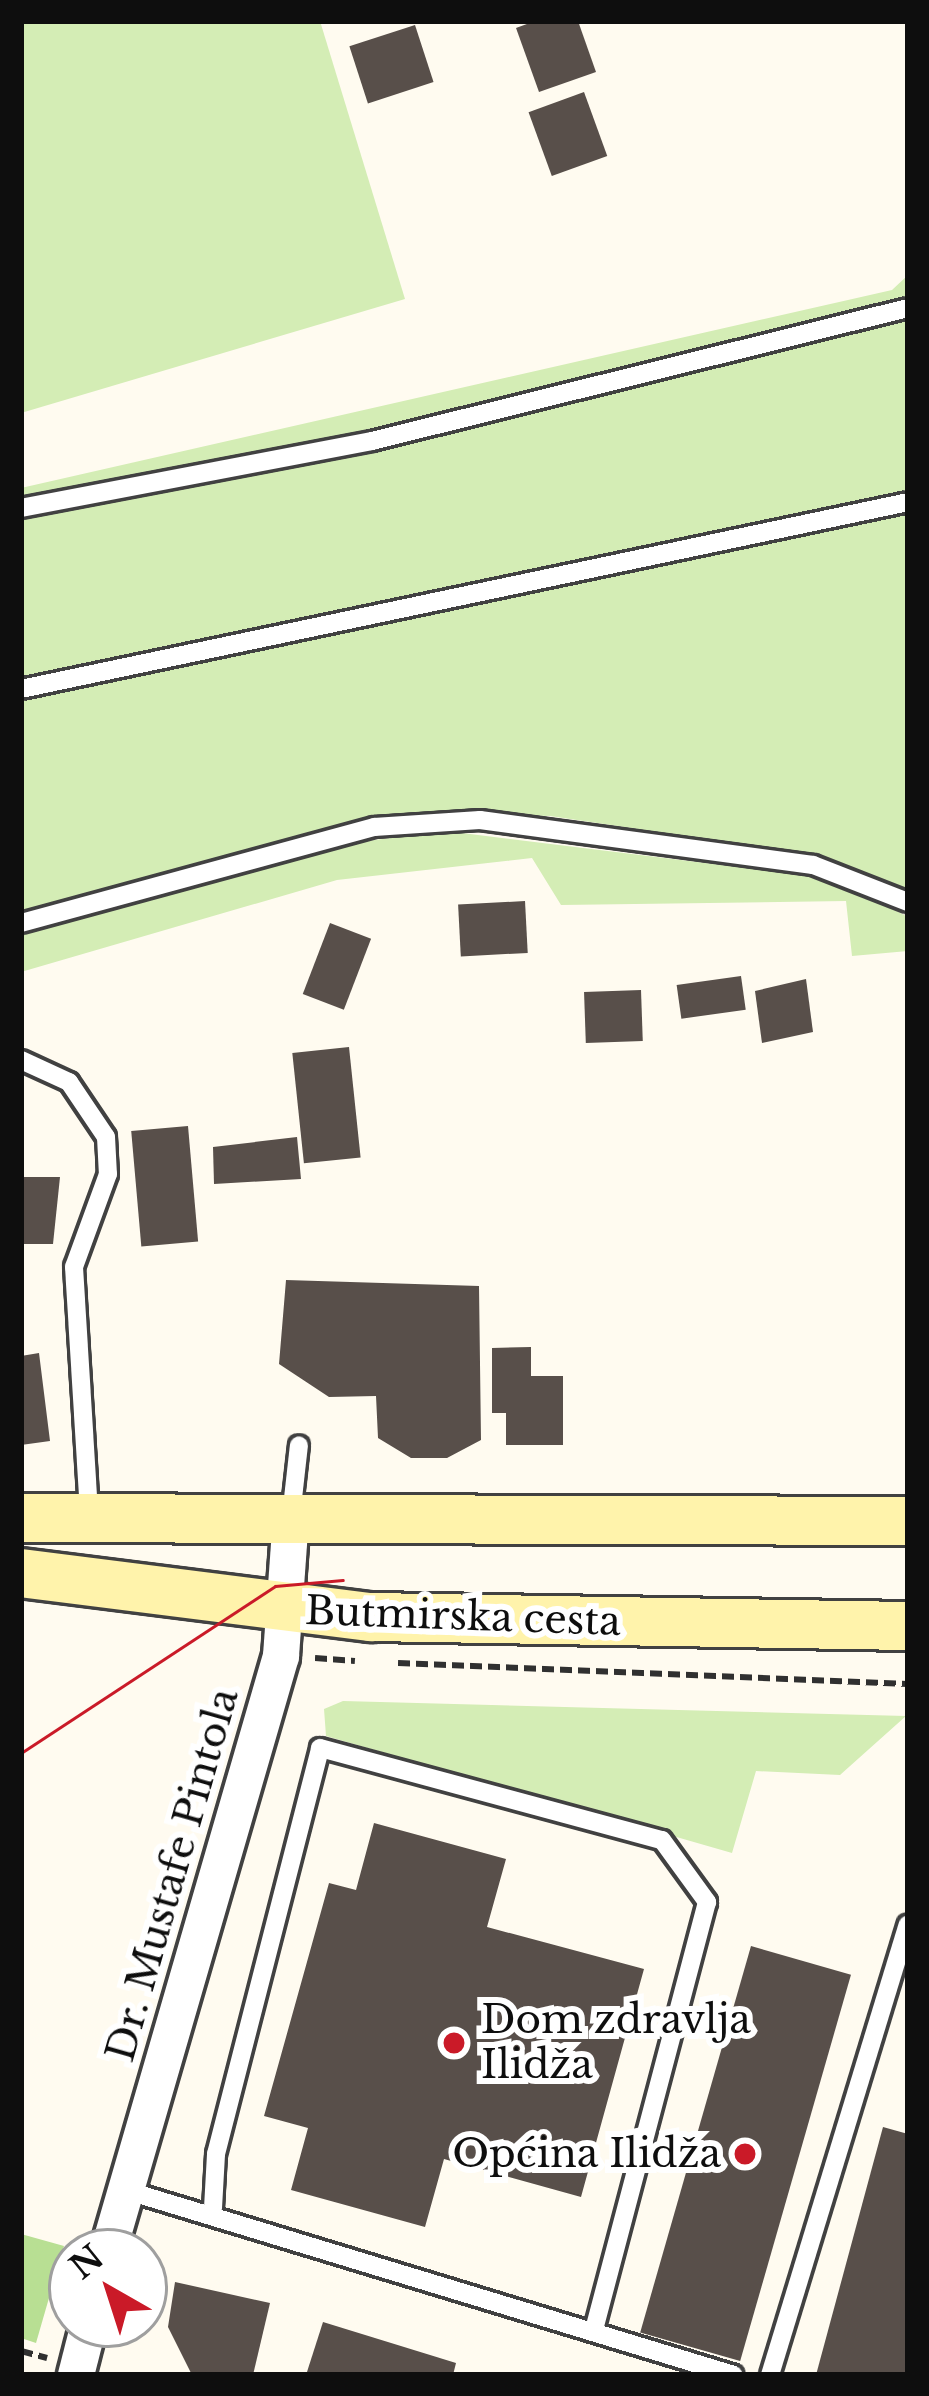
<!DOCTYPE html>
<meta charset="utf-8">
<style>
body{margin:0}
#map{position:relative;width:929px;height:2396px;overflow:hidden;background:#fffbf0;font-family:"Libre Baskerville",serif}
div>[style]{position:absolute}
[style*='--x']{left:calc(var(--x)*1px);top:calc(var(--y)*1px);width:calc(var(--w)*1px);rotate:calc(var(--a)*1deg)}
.green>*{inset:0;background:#d4edb5}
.forest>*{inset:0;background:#b8df93}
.building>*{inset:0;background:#584f4a;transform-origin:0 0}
.path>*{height:6px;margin-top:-3px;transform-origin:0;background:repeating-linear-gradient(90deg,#303030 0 12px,transparent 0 18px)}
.roads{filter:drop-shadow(3px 0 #414141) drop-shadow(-3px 0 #414141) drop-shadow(0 3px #414141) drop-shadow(0 -3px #414141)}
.service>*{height:18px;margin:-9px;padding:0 9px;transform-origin:9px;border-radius:9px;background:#fff}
.minor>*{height:36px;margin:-18px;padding:0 18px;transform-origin:18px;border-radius:18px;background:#fff}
.secondary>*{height:48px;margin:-24px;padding:0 24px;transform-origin:24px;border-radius:24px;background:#fff3ab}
.tram>*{height:3px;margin:-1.5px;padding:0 1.5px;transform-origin:1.5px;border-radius:1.5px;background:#ca1a28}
.dots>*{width:33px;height:33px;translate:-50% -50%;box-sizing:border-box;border:6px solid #fff;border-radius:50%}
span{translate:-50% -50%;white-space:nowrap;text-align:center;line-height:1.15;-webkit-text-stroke:12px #fff;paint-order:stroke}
.street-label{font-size:39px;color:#0e0e0e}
.poi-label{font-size:39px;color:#0e0e0e}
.left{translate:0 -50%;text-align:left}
.right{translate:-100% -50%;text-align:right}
.frame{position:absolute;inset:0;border:24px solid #0e0e0e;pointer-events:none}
.north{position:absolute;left:48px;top:2228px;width:120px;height:120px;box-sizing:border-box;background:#fff;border:3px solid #9f9f9f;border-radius:50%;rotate:321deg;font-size:33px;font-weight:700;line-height:48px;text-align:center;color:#0e0e0e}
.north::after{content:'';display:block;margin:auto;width:42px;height:54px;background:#ca1a28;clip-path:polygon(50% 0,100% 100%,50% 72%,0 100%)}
</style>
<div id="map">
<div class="green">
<div style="clip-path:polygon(21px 21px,320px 21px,405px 299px,21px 413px)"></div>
<div style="clip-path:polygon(908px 275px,908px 296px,889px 307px,434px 420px,21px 500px,21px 488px,892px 290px)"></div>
<div style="clip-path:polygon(908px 319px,908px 492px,21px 678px,21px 518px,437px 437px)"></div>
<div style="clip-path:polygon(908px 511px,908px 893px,812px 855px,550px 816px,429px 813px,306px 833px,21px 913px,21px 697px)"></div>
<div style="clip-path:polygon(446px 831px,834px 879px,908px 917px,908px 951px,852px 956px,846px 901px,561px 905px,532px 858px,337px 880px,21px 972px,21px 931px,343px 844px)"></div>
<div style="clip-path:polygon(343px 1701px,906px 1716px,840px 1775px,756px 1771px,732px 1853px,326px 1736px,324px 1709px)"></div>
</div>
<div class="forest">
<div style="clip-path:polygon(21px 2234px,64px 2246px,36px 2343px,21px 2338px)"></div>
</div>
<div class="building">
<div style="clip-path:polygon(535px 21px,578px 21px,596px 72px,539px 92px,516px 28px)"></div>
<div style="left:415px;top:25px;width:60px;height:69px;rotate:72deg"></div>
<div style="left:584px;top:92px;width:68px;height:59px;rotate:70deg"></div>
<div style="left:525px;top:901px;width:52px;height:67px;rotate:87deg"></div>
<div style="left:330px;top:923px;width:44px;height:76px;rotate:21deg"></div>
<div style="left:741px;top:976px;width:34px;height:65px;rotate:82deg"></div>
<div style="clip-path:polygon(806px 979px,813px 1032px,762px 1043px,755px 991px)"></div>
<div style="left:641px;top:990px;width:51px;height:57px;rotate:88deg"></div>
<div style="left:349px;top:1047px;width:111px;height:57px;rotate:84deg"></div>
<div style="left:188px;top:1126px;width:116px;height:57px;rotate:85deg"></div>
<div style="clip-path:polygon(297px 1137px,301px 1179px,214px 1184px,213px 1147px)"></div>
<div style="clip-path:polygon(21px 1177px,60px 1177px,53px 1244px,21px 1244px)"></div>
<div style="clip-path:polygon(286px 1280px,479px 1286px,481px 1440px,447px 1458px,411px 1458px,378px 1438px,376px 1396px,329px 1397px,279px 1364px)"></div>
<div style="clip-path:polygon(531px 1347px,531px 1376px,563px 1376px,563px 1445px,506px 1445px,506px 1413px,492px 1413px,492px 1348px)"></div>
<div style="clip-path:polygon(39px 1353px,50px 1441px,21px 1445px,21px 1356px)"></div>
<div style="clip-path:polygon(374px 1823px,506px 1859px,487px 1927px,644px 1969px,581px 2197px,444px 2159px,425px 2227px,291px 2190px,308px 2128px,264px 2116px,329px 1883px,356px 1890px)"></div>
<div style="left:751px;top:1946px;width:104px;height:402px;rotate:16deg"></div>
<div style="clip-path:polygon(883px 2127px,908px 2134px,908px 2375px,816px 2375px)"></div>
<div style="clip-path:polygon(175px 2282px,270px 2303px,253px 2375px,192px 2375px,168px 2327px)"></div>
<div style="clip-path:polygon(323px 2322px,456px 2363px,453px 2375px,306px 2375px)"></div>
</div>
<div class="path">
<div style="--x:315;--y:1658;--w:40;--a:4.3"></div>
<div style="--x:398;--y:1663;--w:510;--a:2.36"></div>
<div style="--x:21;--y:2351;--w:27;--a:15"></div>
</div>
<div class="roads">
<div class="service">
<div style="--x:21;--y:508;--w:357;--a:-10.8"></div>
<div style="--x:372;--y:441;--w:552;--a:-13.94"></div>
<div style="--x:21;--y:689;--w:906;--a:-11.9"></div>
<div style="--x:21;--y:923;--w:366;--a:-15.2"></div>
<div style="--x:374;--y:827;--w:106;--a:-3.8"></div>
<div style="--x:480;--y:820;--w:336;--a:7.7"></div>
<div style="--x:813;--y:865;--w:102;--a:21.3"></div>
<div style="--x:21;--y:1060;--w:53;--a:24.6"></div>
<div style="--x:69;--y:1082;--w:66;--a:56.1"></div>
<div style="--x:106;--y:1137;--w:37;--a:87"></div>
<div style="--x:108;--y:1174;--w:99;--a:110.1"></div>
<div style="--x:74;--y:1267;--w:247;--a:86.5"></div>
<div style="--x:291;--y:1516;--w:71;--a:-83.6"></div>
<div style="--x:125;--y:2190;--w:636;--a:16.9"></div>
<div style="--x:213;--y:2208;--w:54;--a:-86.8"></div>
<div style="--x:216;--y:2154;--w:419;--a:-75.6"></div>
<div style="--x:320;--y:1748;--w:354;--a:15.1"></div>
<div style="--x:662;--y:1840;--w:77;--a:54"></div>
<div style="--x:707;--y:1902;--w:438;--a:104.8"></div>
<div style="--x:770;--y:2375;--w:471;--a:-73"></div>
</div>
<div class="minor">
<div style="--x:108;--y:2252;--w:621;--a:-73.81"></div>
<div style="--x:281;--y:1656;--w:140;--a:-85.9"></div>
<div style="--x:76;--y:2375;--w:53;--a:-75.7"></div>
</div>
<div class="secondary">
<div style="--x:21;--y:1518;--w:887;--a:0.19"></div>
<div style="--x:21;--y:1573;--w:353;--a:7.2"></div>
<div style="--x:371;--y:1617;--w:537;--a:0.96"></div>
</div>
</div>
<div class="tram">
<div style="--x:21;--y:1753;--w:304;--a:-33.3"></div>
<div style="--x:275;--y:1586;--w:68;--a:-5"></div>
</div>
<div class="dots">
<div style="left:454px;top:2043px;background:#ca1a28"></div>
<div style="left:745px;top:2154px;background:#ca1a28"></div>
</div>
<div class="street-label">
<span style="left:463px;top:1617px;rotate:2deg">Butmirska cesta</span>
<span style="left:173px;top:1875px;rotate:-74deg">Dr. Mustafe Pintola</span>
</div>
<div class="poi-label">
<span class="left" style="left:481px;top:2043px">Dom zdravlja<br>Ilidža</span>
<span class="right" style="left:721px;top:2154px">Općina Ilidža</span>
</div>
<div class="frame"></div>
<div class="north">N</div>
</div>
